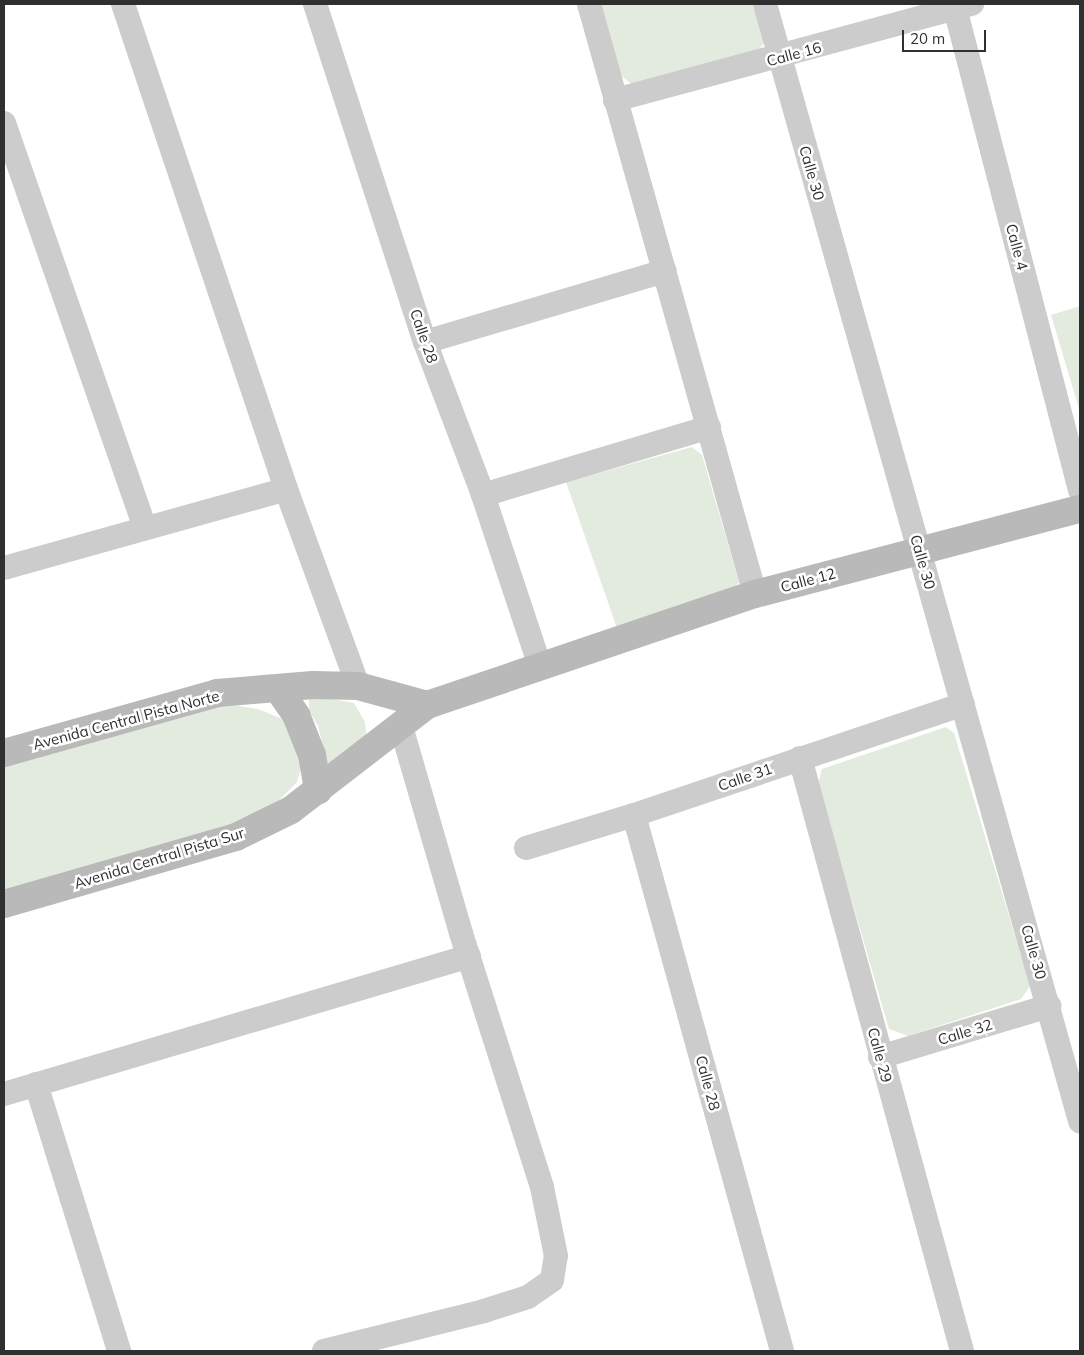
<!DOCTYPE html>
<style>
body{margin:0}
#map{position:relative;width:1084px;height:1355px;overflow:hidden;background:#fff;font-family:Mulish,sans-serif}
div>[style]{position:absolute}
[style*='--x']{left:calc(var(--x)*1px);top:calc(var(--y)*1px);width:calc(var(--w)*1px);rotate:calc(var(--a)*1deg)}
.green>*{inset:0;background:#e3eade}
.street>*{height:24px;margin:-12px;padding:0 12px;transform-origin:12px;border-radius:12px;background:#ccc}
.secondary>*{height:28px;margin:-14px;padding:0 14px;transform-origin:14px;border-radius:14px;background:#b9b9b9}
span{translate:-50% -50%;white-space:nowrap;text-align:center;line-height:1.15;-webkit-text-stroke:5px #fff;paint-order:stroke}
.street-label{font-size:15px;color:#2f2f2f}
.frame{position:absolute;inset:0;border:5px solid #2f2f2f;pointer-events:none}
.scale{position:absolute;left:902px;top:30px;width:84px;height:22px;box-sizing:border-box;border:2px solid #2f2f2f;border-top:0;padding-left:6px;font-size:15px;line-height:18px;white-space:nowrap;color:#2f2f2f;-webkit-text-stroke:4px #fff;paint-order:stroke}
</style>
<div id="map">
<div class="green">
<div style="clip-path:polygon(600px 4px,754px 4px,765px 42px,757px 52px,634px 86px,619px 74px)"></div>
<div style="clip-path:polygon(1080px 306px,1080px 412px,1051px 315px)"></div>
<div style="clip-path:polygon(692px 447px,702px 455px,739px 582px,728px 595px,617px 628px,566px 482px)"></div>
<div style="clip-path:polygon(321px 697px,354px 703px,365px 722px,367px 742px,328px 765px,318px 726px,309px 711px,309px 699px)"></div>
<div style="clip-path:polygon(214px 702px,258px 709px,280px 718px,296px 731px,304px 758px,297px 782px,266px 813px,236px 831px,4px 896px,4px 761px)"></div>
<div style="clip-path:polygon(946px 727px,954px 733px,1030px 986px,1021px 999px,908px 1036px,889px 1029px,818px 784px,822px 769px)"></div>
</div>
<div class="street">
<div style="--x:123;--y:4;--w:512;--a:71.42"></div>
<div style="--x:286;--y:489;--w:210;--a:69.9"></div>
<div style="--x:315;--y:4;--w:355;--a:72"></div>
<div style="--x:425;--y:342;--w:164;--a:69.2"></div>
<div style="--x:483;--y:495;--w:180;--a:71.6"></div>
<div style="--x:589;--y:4;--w:613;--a:74.29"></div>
<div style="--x:765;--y:4;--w:1161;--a:74.25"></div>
<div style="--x:954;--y:4;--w:502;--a:75.47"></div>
<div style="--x:615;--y:100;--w:370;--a:-15.1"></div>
<div style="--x:4;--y:123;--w:429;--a:70.8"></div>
<div style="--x:425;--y:342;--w:250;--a:-16.5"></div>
<div style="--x:483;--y:495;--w:236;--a:-16.7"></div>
<div style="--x:4;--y:568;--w:293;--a:-15.6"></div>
<div style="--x:800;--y:758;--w:615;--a:74.72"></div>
<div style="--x:634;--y:815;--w:556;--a:74.56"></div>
<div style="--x:526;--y:848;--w:113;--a:-17"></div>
<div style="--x:634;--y:815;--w:347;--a:-18.6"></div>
<div style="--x:880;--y:1057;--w:177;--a:-16.8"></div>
<div style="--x:36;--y:1084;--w:280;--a:72.7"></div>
<div style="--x:4;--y:1094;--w:485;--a:-16.5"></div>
<div style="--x:324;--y:1351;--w:165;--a:-14"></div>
<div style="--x:484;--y:1311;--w:46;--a:-17.7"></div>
<div style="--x:528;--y:1297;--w:29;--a:-35"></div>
<div style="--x:552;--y:1280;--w:24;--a:-81"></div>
<div style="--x:556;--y:1256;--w:70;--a:-101.5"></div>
<div style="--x:542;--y:1187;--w:267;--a:-107.7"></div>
<div style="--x:461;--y:933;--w:216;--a:-106.2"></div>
</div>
<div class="secondary">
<div style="--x:278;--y:689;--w:32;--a:55"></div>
<div style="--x:296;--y:715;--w:43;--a:68.2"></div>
<div style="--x:312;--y:755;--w:36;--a:80"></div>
<div style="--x:4;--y:753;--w:221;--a:-15.7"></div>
<div style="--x:217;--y:693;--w:96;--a:-4.8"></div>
<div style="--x:313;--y:685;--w:45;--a:1.3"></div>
<div style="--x:358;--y:686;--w:72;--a:15.4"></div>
<div style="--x:4;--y:904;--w:241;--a:-16.1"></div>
<div style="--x:236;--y:837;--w:61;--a:-26.1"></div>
<div style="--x:291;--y:810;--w:172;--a:-37.7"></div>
<div style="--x:427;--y:705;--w:346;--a:-18.7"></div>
<div style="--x:755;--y:594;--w:336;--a:-14.7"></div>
</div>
<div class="street-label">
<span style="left:794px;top:54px;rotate:-15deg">Calle 16</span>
<span style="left:812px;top:173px;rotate:74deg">Calle 30</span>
<span style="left:1017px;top:247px;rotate:75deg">Calle 4</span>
<span style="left:424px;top:336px;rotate:71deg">Calle 28</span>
<span style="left:923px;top:562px;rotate:74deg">Calle 30</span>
<span style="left:808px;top:580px;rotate:-15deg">Calle 12</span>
<span style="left:126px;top:720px;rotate:-15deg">Avenida Central Pista Norte</span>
<span style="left:745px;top:777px;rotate:-19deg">Calle 31</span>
<span style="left:159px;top:858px;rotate:-17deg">Avenida Central Pista Sur</span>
<span style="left:1034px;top:952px;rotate:74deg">Calle 30</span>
<span style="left:965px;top:1032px;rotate:-17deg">Calle 32</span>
<span style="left:880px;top:1055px;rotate:75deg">Calle 29</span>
<span style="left:708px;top:1083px;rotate:75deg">Calle 28</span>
</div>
<div class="frame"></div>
<div class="scale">20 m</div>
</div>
